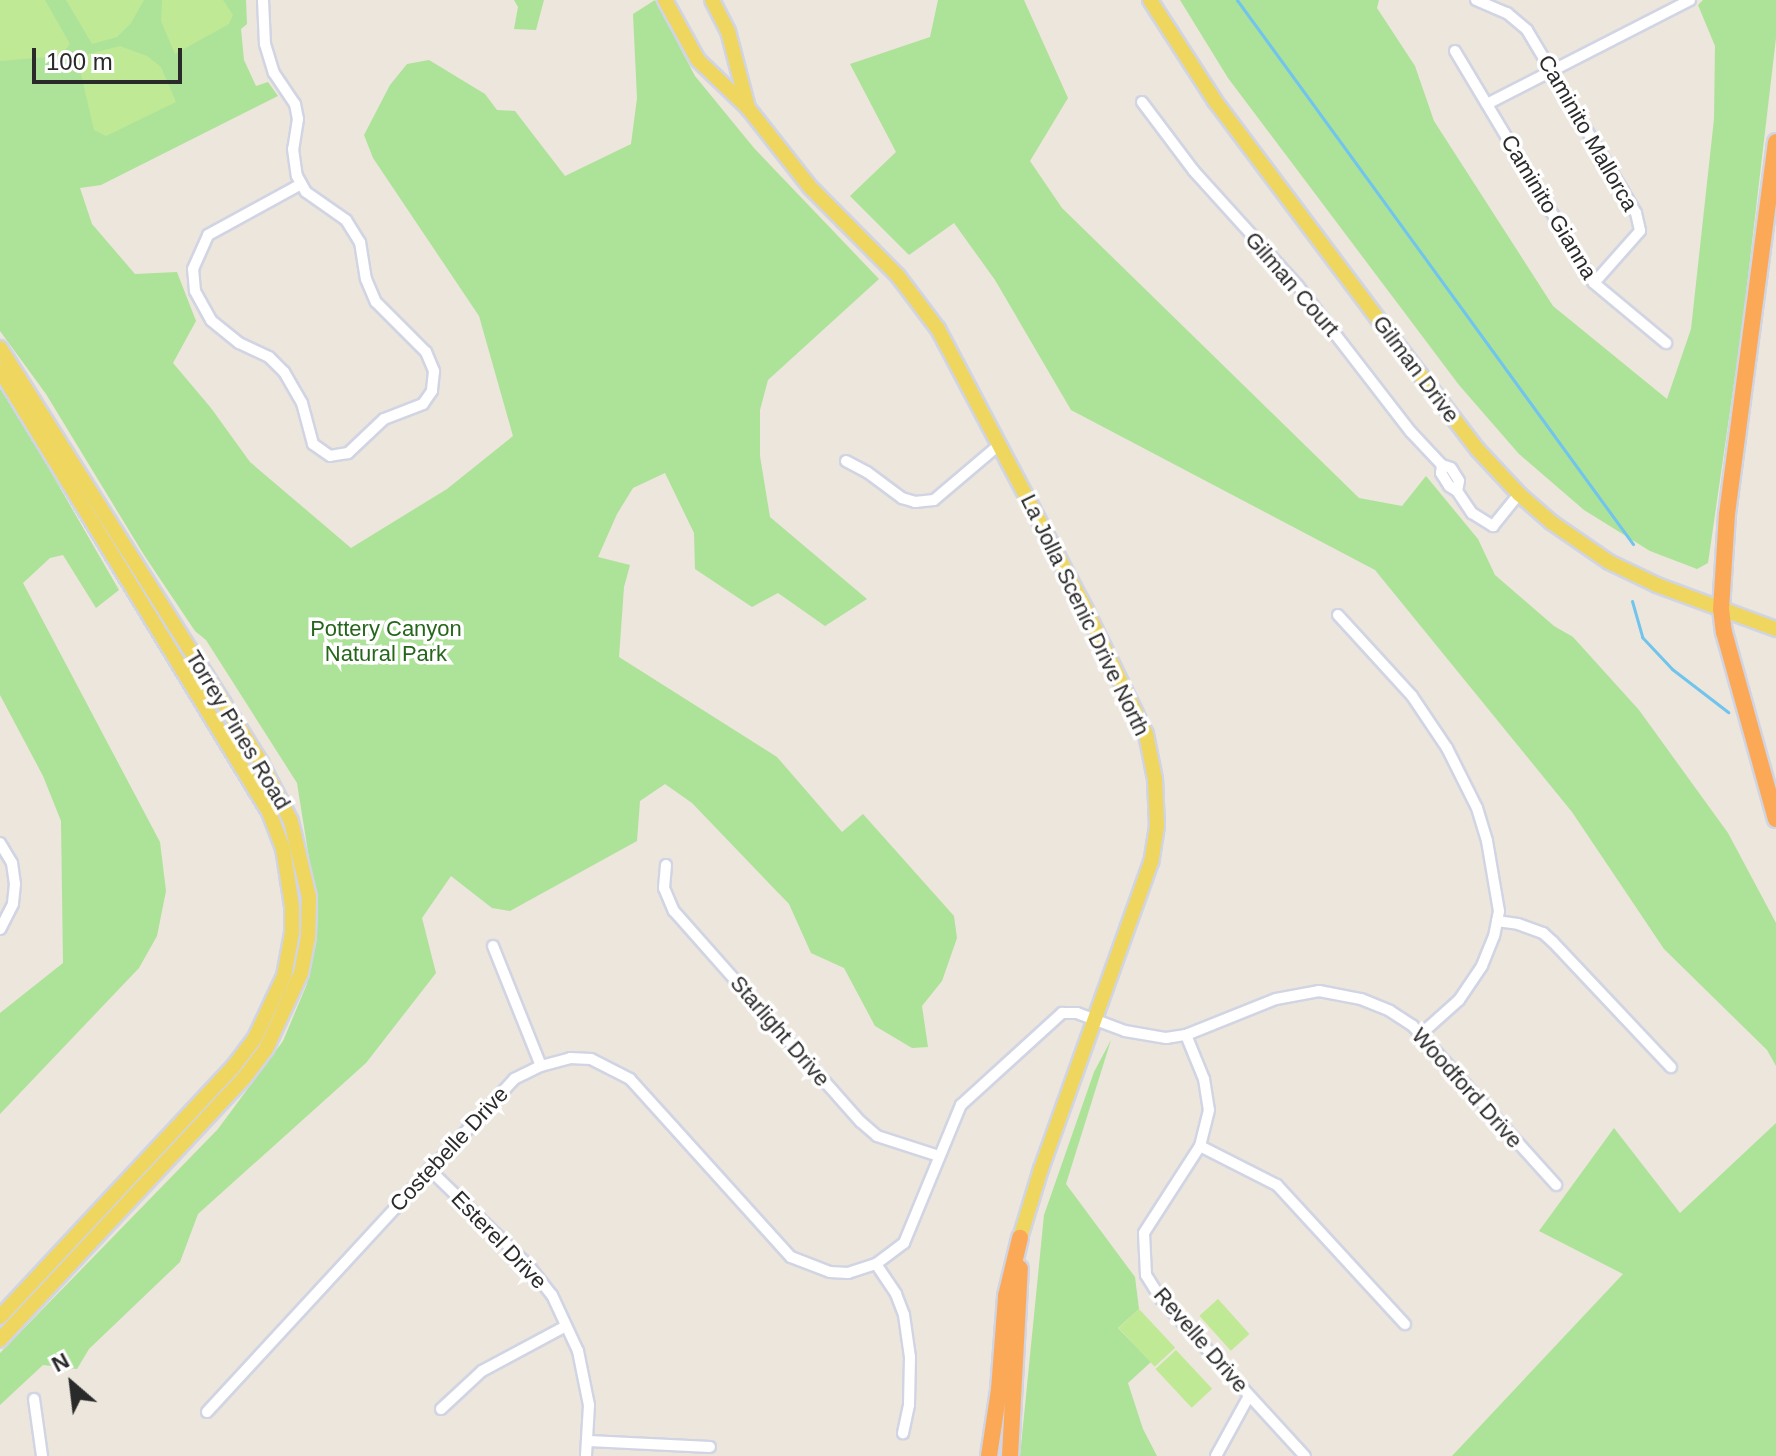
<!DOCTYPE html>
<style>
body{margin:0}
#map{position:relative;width:1776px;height:1456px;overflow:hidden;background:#ece6dc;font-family:Helvetica,sans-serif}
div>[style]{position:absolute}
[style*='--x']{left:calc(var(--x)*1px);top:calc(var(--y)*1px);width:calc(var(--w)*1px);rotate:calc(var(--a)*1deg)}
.green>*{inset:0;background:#ade299}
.pitch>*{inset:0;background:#c0e995;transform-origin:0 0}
.stream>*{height:3px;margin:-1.5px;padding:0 1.5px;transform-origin:1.5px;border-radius:1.5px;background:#70c4ed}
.roads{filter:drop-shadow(2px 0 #d1d4e3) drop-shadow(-2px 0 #d1d4e3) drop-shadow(0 2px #d1d4e3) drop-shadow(0 -2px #d1d4e3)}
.minor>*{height:10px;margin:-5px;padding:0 5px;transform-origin:5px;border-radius:5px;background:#fff}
.major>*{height:14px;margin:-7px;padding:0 7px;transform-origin:7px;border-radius:7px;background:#efd65e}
.highway>*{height:16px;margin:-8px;padding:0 8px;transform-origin:8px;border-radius:8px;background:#fca957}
span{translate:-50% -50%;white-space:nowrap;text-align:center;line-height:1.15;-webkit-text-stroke:7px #fff;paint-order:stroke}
.street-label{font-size:22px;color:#2a2a2a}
.park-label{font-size:22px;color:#26661b}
.north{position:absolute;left:32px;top:1344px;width:80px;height:80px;-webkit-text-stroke:6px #fff;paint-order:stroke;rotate:332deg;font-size:22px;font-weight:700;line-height:32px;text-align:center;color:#2a2a2a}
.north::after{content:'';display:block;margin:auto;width:28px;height:36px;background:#2a2a2a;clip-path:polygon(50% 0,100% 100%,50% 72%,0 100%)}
.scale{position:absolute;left:32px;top:48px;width:150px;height:36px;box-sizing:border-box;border:4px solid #2a2a2a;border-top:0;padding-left:10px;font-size:24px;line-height:28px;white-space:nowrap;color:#2a2a2a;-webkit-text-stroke:6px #fff;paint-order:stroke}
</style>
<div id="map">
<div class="green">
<div style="clip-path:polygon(0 0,246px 0,247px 24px,241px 29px,244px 60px,256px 86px,268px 82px,278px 96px,101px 185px,80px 188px,92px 224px,135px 274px,177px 272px,196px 321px,173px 363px,211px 408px,250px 462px,351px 548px,447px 489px,513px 436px,479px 316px,373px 158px,364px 135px,390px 85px,407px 64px,429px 60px,485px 94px,497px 110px,515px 111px,565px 176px,631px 144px,637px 98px,633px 14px,655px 0,695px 76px,754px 148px,879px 279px,768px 380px,760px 410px,760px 456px,770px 517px,867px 599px,825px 626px,778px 593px,752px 607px,695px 569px,694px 533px,665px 473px,633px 488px,617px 514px,598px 557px,630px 565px,624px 587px,619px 657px,777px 757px,842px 832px,863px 814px,954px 916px,957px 938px,942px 981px,922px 1006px,928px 1047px,912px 1048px,875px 1026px,844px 968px,811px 953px,789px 904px,692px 803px,665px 784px,640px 801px,637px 841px,510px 911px,492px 908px,451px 876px,422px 918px,436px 973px,366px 1063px,198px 1214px,180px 1262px,89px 1349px,77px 1369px,43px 1365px,0 1405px,0 1353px,218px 1129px,283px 1041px,307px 984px,318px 915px,297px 783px,206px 640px,195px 631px,144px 555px,46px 394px,0 331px)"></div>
<div style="clip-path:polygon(514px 0,544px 0,536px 30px,514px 29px,518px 7px)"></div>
<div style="clip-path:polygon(938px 0,1024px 0,1068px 98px,1030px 161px,1062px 208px,1359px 498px,1402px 506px,1426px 476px,1478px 539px,1495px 575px,1554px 626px,1573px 637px,1639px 710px,1728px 833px,1776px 923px,1776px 1066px,1767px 1050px,1664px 949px,1572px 812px,1375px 570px,1071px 410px,995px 280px,954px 223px,909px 255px,850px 196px,896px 152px,850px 64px,930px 37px)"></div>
<div style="clip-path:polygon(1180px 0,1379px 0,1377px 8px,1415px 66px,1434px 121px,1553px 306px,1667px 399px,1691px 329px,1714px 119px,1715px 46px,1698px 5px,1703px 0,1776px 0,1776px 38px,1742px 328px,1708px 563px,1697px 569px,1650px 551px,1584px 510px,1519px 454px,1459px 385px,1228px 78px)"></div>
<div style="clip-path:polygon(0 384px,119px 590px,96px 608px,63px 555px,50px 558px,23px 583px,160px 842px,166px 891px,157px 936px,139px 968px,0 1114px,0 1013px,63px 963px,61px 821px,43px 776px,0 695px)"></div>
<div style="clip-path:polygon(1111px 1040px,1066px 1184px,1135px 1277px,1139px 1309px,1118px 1328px,1151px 1362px,1128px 1383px,1143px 1429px,1157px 1456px,1020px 1456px,1044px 1215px,1094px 1072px)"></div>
<div style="clip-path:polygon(1776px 1123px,1776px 1456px,1452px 1456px,1623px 1274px,1539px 1231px,1614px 1128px,1680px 1213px)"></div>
</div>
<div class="pitch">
<div style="clip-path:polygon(0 0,45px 0,70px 44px,60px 56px,0 61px)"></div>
<div style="clip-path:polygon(66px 0,144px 0,131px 23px,117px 37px,92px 44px)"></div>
<div style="clip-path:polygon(162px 0,223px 0,233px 15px,229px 24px,175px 54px,161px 21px)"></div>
<div style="clip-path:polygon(120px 46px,147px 56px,161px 67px,176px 102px,106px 136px,94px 130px,77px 57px)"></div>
<div style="left:1218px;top:1299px;width:47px;height:25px;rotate:48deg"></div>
<div style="left:1139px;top:1309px;width:53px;height:28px;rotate:47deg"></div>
<div style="left:1176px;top:1350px;width:53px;height:28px;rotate:47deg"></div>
</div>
<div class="stream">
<div style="--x:1237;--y:0;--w:673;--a:53.95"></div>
<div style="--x:1632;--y:601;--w:37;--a:74"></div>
<div style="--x:1642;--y:637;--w:44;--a:46.8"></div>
<div style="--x:1672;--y:669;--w:71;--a:37.5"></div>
</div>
<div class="roads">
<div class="minor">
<div style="--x:263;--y:0;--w:44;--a:87.4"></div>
<div style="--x:265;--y:44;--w:30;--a:73"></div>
<div style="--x:274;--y:73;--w:37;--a:56"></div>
<div style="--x:295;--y:104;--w:15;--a:79"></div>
<div style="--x:298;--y:119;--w:30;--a:99"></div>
<div style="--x:293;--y:149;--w:27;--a:82"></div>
<div style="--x:297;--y:176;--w:18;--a:61"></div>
<div style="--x:306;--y:192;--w:49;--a:35"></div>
<div style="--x:346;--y:220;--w:26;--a:58"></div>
<div style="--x:360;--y:242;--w:37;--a:81"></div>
<div style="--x:366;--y:279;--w:25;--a:67"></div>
<div style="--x:376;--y:302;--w:71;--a:45"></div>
<div style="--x:426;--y:352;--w:21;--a:67"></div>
<div style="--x:434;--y:371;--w:20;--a:96"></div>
<div style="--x:432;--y:391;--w:16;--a:125"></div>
<div style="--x:423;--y:404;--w:42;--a:159"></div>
<div style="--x:384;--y:419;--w:50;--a:136.6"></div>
<div style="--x:348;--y:453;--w:18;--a:171"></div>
<div style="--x:330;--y:456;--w:21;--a:-145"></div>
<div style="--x:313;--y:444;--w:42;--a:-105"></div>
<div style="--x:302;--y:403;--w:36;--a:-120"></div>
<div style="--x:284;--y:372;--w:21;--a:-135"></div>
<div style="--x:269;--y:357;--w:33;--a:-155"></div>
<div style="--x:239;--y:343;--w:36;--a:-141"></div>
<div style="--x:211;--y:320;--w:33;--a:-119"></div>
<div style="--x:195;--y:291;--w:22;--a:-95"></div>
<div style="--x:193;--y:269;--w:37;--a:-66"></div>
<div style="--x:208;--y:235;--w:106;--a:-28.7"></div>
<div style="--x:1476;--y:0;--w:34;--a:23"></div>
<div style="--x:1507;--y:13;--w:26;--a:40"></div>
<div style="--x:1527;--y:30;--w:213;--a:59.2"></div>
<div style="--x:1636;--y:213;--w:18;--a:77"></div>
<div style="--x:1640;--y:231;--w:69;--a:131.5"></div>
<div style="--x:1455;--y:51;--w:270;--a:59.1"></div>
<div style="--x:1594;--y:283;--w:94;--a:39.8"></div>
<div style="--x:1142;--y:102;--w:86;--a:53"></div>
<div style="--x:1194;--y:171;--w:155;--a:47.9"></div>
<div style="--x:1298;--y:286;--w:185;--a:52.3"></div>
<div style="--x:1411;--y:432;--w:45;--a:46.8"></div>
<div style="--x:1442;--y:465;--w:9;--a:18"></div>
<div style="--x:1451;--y:468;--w:15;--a:58"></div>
<div style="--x:1459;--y:481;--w:10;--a:101"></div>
<div style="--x:1487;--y:104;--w:228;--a:-27.1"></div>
<div style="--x:846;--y:461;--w:24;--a:28"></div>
<div style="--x:867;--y:472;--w:44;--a:36.6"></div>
<div style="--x:902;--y:498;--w:14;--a:17"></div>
<div style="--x:915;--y:502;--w:19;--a:-6"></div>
<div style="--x:934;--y:500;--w:87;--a:-40.3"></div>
<div style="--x:1442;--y:465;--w:8;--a:97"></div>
<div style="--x:1441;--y:473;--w:15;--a:58"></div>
<div style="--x:1449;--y:486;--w:9;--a:32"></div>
<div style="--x:1457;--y:491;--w:27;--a:56"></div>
<div style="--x:1472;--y:513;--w:25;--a:32"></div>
<div style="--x:1493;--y:526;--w:41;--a:-50.9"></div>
<div style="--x:1338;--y:615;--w:110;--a:47.6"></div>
<div style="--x:1412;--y:696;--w:63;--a:56.1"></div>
<div style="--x:1447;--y:748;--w:67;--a:63.4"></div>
<div style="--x:1477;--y:808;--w:34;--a:73"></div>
<div style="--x:1487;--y:841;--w:71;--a:80.3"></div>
<div style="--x:1499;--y:911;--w:25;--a:101"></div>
<div style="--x:1494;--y:936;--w:32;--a:112"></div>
<div style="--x:1482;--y:966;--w:41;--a:124.1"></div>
<div style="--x:1459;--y:1000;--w:51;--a:138.2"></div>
<div style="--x:0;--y:843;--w:23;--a:59"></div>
<div style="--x:12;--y:863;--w:21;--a:82"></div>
<div style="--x:15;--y:884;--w:20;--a:96"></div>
<div style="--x:13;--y:904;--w:28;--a:117"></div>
<div style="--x:666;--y:865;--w:23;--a:95"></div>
<div style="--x:664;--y:888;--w:25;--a:67"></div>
<div style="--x:674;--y:911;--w:282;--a:48.5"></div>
<div style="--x:861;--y:1122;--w:21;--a:41"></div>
<div style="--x:877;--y:1136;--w:65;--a:17.9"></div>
<div style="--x:1497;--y:921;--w:21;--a:8"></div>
<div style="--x:1518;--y:924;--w:27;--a:20"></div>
<div style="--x:1543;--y:933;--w:13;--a:42"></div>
<div style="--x:1553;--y:942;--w:172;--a:46.7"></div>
<div style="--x:493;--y:946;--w:129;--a:68.2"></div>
<div style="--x:1186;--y:1035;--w:48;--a:67.8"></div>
<div style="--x:1204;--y:1079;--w:31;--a:81"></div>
<div style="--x:1209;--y:1110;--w:37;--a:104"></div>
<div style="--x:1200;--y:1146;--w:103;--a:122.8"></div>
<div style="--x:1144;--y:1233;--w:42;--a:87.3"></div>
<div style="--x:1146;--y:1275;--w:28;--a:58"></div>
<div style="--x:1161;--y:1299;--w:213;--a:47.5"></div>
<div style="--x:1200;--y:1146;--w:86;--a:26.9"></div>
<div style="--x:1277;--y:1185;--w:189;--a:47.4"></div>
<div style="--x:429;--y:1169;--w:139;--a:44.1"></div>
<div style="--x:529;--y:1266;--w:37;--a:52"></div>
<div style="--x:552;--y:1295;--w:62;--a:65.1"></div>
<div style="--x:578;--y:1351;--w:55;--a:78.5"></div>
<div style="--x:589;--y:1405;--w:51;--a:93.4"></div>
<div style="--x:876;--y:1264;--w:36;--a:56"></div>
<div style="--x:896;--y:1294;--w:22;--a:69"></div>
<div style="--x:904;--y:1315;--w:42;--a:81.9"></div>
<div style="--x:910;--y:1357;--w:48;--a:91.2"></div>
<div style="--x:909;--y:1405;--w:29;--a:102"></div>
<div style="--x:34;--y:1399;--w:58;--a:82"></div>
<div style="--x:441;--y:1409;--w:56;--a:-42.8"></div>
<div style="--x:482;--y:1371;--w:95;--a:-28.2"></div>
<div style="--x:207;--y:1412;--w:453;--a:-47.3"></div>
<div style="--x:514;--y:1079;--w:30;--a:-26"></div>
<div style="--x:541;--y:1066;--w:30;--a:-15"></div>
<div style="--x:570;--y:1058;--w:21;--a:3"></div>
<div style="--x:591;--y:1059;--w:44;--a:27.1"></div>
<div style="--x:630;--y:1079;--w:240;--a:47.9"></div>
<div style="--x:791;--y:1257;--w:42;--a:21"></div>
<div style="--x:830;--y:1272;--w:18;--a:3"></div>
<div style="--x:848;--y:1273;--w:29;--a:-18"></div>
<div style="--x:876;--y:1264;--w:35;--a:-37"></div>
<div style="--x:904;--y:1243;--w:149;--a:-67.6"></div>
<div style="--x:961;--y:1105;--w:137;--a:-42.3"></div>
<div style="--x:1062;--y:1013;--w:15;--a:0"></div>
<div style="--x:1077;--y:1013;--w:51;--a:20.6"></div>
<div style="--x:1125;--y:1031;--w:42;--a:9.7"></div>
<div style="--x:1166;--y:1038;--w:20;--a:-9"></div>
<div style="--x:1186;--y:1035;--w:97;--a:-21.8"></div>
<div style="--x:1276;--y:999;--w:44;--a:-10.5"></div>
<div style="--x:1319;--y:991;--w:43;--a:10.8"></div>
<div style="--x:1361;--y:999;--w:31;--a:22"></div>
<div style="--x:1390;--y:1011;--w:27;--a:33"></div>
<div style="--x:1413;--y:1026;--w:214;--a:48"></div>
<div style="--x:589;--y:1441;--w:121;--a:2.8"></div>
<div style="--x:1216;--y:1456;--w:68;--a:-61.2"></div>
</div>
<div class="major">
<div style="--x:665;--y:0;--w:68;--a:61.2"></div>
<div style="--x:698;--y:60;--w:69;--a:43.8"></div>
<div style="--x:748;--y:108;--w:100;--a:51.9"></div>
<div style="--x:810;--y:187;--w:125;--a:45.3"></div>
<div style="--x:898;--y:276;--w:66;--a:53"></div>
<div style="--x:938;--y:329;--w:320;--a:62.2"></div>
<div style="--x:1087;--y:612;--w:136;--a:64.2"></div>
<div style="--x:1146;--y:734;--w:46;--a:78.7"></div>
<div style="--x:1155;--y:779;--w:47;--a:87.6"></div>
<div style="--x:1157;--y:826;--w:36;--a:99"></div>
<div style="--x:1151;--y:862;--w:326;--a:109.7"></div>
<div style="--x:1041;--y:1169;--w:72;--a:106.9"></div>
<div style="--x:712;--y:0;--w:35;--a:63"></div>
<div style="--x:728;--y:31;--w:80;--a:75.4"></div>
<div style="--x:1150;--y:0;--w:120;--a:57.2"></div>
<div style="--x:1215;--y:101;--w:314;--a:53.2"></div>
<div style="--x:1403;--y:352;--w:123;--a:52.6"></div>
<div style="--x:1478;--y:450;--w:60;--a:47"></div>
<div style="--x:1519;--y:494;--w:43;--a:41.2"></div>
<div style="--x:1551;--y:522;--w:70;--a:34.6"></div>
<div style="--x:1609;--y:562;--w:53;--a:25.6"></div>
<div style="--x:1657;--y:585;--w:127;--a:20.3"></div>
<div style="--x:0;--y:348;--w:490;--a:57.8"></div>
<div style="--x:261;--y:763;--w:65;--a:62.7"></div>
<div style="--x:291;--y:821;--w:78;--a:76.7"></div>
<div style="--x:309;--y:897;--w:40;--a:91.4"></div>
<div style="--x:308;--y:937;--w:37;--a:101"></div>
<div style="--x:301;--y:973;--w:84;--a:114.7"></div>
<div style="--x:266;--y:1049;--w:36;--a:127"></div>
<div style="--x:244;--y:1078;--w:358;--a:133"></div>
<div style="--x:0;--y:370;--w:517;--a:58.68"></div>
<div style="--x:269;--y:812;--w:39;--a:69"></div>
<div style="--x:283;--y:848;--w:59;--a:81.2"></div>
<div style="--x:292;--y:906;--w:27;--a:90"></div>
<div style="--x:292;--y:933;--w:44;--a:100.5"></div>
<div style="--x:284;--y:976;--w:68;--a:115.1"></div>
<div style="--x:255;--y:1038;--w:36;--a:127"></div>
<div style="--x:233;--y:1067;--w:342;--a:133"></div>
</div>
<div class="highway">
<div style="--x:1776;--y:142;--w:375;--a:97.5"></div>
<div style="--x:1727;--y:514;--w:95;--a:93.6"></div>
<div style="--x:1721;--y:609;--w:23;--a:83"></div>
<div style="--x:1724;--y:632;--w:194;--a:74.5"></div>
<div style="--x:989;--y:1456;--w:67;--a:-81.4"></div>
<div style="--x:999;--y:1390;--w:94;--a:-85.7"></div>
<div style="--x:1006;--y:1296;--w:60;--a:-76.4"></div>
<div style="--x:1010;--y:1456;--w:188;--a:-87"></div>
</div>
</div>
<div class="street-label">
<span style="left:1588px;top:133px;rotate:60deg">Caminito Mallorca</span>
<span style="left:1549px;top:207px;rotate:59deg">Caminito Gianna</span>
<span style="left:1292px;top:284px;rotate:49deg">Gilman Court</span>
<span style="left:1416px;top:369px;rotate:53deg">Gilman Drive</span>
<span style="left:1085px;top:615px;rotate:64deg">La Jolla Scenic Drive North</span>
<span style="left:238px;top:730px;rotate:59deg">Torrey Pines Road</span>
<span style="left:780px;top:1031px;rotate:49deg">Starlight Drive</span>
<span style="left:1467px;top:1088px;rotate:48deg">Woodford Drive</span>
<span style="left:449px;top:1149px;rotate:-47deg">Costebelle Drive</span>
<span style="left:499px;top:1240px;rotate:46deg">Esterel Drive</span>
<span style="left:1201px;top:1340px;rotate:49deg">Revelle Drive</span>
</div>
<div class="park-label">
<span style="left:386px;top:641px">Pottery Canyon<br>Natural Park</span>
</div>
<div class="north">N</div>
<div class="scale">100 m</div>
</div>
